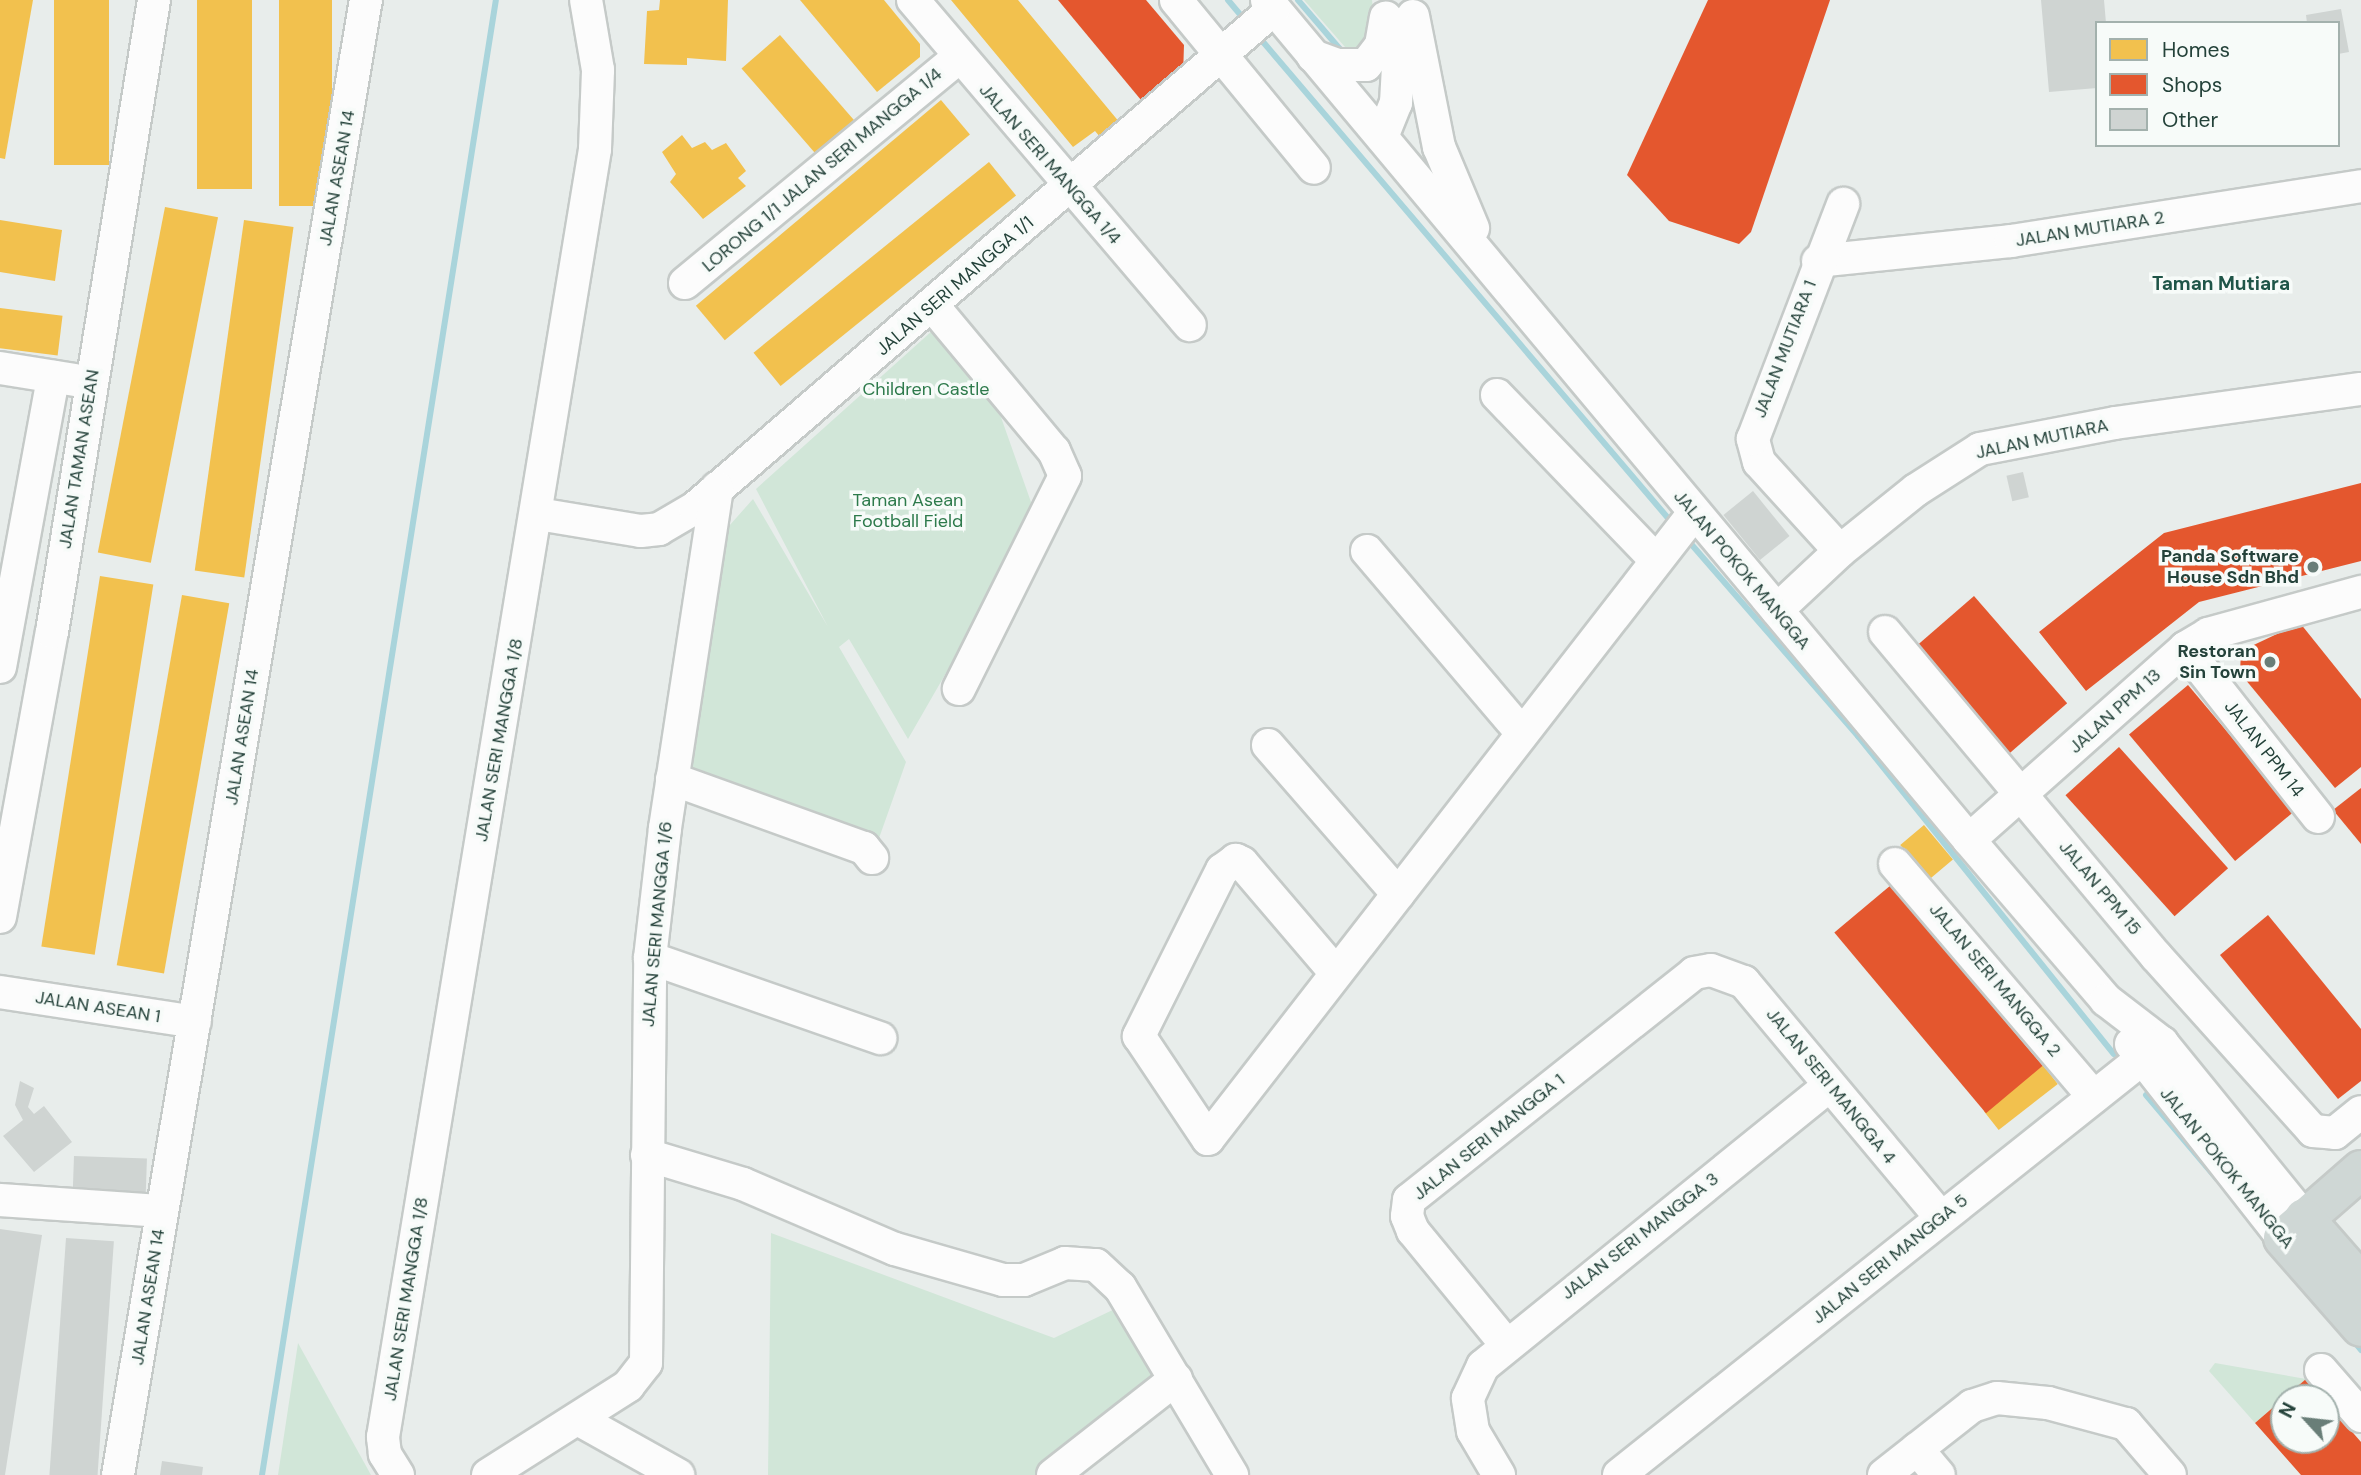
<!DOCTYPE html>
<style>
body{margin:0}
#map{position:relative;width:2361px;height:1475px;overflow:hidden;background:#e8edeb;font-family:"DM Sans",sans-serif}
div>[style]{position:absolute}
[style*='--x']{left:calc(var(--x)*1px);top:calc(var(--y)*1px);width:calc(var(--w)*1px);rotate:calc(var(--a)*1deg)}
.green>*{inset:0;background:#d1e6d8}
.homes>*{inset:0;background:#f2c14e;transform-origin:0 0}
.shops>*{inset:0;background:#e4572e;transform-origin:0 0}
.stream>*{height:6px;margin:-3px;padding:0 3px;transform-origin:3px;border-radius:3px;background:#a9d4db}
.building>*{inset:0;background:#cfd4d2;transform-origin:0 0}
.roads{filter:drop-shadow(2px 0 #c5cac8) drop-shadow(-2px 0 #c5cac8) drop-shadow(0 2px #c5cac8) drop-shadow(0 -2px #c5cac8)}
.minor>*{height:32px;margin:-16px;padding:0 16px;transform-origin:16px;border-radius:16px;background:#fcfcfc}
.major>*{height:38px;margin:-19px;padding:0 19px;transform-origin:19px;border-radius:19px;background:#cfd7d5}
.dots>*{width:19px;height:19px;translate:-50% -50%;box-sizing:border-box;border:4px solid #f7fbf9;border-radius:50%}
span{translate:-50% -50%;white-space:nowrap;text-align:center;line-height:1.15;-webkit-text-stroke:7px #f7fbf9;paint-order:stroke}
.street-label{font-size:18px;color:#24423a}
.park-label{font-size:18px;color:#2d7a4b}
.poi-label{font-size:18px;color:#24423a;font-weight:700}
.right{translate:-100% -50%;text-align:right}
.neighbourhood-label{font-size:19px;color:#1f5548;font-weight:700}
.legend{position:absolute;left:2095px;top:21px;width:245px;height:126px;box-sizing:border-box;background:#f7fbf9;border:2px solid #a3b1ad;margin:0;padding:9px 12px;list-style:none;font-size:21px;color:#24423a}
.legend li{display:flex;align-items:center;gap:14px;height:35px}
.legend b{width:35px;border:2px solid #a3b1ad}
.north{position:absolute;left:2270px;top:1384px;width:70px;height:70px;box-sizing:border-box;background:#f7fbf9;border:2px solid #a3b1ad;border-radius:50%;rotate:297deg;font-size:19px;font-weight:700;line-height:28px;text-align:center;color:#24423a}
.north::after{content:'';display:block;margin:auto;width:24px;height:32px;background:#697e78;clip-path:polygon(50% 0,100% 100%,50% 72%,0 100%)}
</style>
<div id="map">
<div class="green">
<div style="clip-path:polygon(1304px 0,1372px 0,1375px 28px,1370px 43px,1354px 52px,1345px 47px)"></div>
<div style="clip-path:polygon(932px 331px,980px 358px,1031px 502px,1027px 532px,908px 739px,849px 639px,839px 647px,906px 762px,878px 841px,689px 774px,729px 526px,753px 499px,828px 627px,756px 489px)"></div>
<div style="clip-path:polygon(771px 1233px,1054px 1338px,1121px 1306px,1159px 1389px,1064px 1475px,768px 1475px)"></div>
<div style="clip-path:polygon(298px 1343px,371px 1475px,278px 1475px)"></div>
<div style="clip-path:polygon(2215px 1363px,2306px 1379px,2255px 1423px,2209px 1371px)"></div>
</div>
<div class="homes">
<div style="clip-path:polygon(0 0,33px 0,5px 159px,0 158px)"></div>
<div style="left:54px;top:0;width:55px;height:165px"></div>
<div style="left:197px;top:0;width:55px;height:189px"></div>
<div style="left:279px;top:0;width:53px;height:206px"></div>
<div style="clip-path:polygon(660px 0,728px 0,726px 61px,687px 58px,687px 65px,644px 64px,647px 11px,659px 10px)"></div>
<div style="clip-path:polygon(800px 0,884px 0,920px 44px,920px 57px,877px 92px)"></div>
<div style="clip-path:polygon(951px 0,1018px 0,1125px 129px,1106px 144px,1095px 131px,1073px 147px)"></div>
<div style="left:780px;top:35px;width:113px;height:51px;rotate:49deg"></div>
<div style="left:941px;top:100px;width:45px;height:320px;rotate:50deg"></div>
<div style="clip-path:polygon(682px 135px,692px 148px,705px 142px,712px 150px,726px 143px,746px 171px,738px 178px,746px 186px,703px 219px,670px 182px,676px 174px,662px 152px)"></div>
<div style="left:989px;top:162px;width:43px;height:303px;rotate:51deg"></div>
<div style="left:165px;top:207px;width:54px;height:352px;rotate:11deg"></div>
<div style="clip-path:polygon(0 220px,62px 230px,55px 281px,0 272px)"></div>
<div style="left:244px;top:220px;width:50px;height:354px;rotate:8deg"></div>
<div style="left:0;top:308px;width:63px;height:40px;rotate:7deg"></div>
<div style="left:100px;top:576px;width:54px;height:375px;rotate:9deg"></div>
<div style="left:182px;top:595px;width:48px;height:376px;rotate:10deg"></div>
<div style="left:1924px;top:825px;width:45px;height:31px;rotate:50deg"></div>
<div style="left:2043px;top:1065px;width:24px;height:75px;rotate:52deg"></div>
</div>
<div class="shops">
<div style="clip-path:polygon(1058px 0,1146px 0,1184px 45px,1183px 76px,1146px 106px)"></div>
<div style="clip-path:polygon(1708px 0,1830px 0,1751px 232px,1739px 244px,1669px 221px,1627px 175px)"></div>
<div style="clip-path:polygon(2361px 483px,2361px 561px,2199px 602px,2086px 691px,2039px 632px,2164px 533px)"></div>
<div style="left:1974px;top:596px;width:142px;height:79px;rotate:49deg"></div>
<div style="clip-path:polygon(2300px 623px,2361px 699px,2361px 767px,2335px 788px,2240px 673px,2241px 651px)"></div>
<div style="left:2188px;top:685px;width:165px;height:77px;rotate:50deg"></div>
<div style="left:2119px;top:747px;width:163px;height:72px;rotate:48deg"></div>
<div style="clip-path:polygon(2361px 788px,2361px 844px,2333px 810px)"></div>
<div style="left:1891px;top:885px;width:236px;height:74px;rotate:50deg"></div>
<div style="clip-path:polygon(2268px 915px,2361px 1029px,2361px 1081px,2338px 1099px,2220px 955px)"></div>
<div style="clip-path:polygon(2306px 1379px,2322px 1398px,2284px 1398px)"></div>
<div style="clip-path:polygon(2284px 1398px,2284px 1440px,2326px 1440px,2326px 1402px,2361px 1442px,2361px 1475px,2301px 1475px,2255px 1423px)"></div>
</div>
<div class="stream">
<div style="--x:1228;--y:0;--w:30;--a:50"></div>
<div style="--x:1298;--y:0;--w:72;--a:49.5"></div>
<div style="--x:1258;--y:36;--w:641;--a:49.62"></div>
<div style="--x:1685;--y:537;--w:264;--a:49"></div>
<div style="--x:1858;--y:736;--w:408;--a:51.2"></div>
<div style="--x:2146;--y:1095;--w:110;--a:49.8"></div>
<div style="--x:2353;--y:1340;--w:13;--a:51"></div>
<div style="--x:262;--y:1475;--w:1493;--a:-80.99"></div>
</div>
<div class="building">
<div style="clip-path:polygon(2041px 0,2104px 0,2106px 23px,2097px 23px,2097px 88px,2049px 92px)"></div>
<div style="clip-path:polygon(2341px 9px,2349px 52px,2338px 54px,2338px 23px,2307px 23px,2306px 15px)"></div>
<div style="left:2023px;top:472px;width:26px;height:17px;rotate:77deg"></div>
<div style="left:1753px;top:491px;width:58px;height:38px;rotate:51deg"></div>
<div style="clip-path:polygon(20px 1081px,34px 1088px,28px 1107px,34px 1114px,44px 1106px,72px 1142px,34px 1172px,3px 1136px,23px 1120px,15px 1105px)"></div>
<div style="left:74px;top:1156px;width:73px;height:38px;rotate:2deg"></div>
<div style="clip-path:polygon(0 1229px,42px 1235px,5px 1475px,0 1475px)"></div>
<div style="left:66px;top:1238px;width:48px;height:240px;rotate:4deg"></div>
<div style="clip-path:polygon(162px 1461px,203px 1467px,202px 1475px,160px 1475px)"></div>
</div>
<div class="roads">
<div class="minor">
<div style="--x:913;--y:0;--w:427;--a:49.6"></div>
<div style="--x:1176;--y:0;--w:217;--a:50.6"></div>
<div style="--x:1267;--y:0;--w:1095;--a:50.11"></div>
<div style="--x:1969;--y:840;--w:211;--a:49.4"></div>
<div style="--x:2106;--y:1000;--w:71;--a:37.5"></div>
<div style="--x:2162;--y:1043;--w:225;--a:50.9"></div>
<div style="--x:1413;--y:16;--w:134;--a:78.8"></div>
<div style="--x:1439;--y:147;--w:88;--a:67.2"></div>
<div style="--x:1313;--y:56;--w:27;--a:20"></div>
<div style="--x:1338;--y:65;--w:28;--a:0"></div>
<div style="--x:1366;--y:65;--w:25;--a:-53"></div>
<div style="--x:1381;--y:45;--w:28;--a:-80"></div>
<div style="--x:1382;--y:137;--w:37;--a:-68"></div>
<div style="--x:1396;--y:103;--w:55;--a:-86.9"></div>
<div style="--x:1399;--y:48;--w:25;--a:-61"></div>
<div style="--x:1818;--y:261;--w:194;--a:-5.9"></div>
<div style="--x:2011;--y:241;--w:354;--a:-8.9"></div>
<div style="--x:685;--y:283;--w:355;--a:-39.5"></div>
<div style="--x:933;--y:306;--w:189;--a:50.2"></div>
<div style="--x:1054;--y:451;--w:27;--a:66"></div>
<div style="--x:1065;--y:476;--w:238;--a:116.5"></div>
<div style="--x:0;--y:368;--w:76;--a:9.1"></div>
<div style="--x:1497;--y:395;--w:229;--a:46.1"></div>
<div style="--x:538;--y:514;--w:104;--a:9.4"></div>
<div style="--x:641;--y:531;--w:18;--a:-6"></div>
<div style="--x:659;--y:529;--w:42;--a:-30.3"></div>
<div style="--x:695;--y:508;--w:764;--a:-40.76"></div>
<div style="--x:1367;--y:551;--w:239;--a:49.6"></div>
<div style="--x:1840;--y:551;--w:120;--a:-132.3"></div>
<div style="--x:1759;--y:462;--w:24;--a:-105"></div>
<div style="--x:1753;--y:439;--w:252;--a:-69"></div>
<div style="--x:1777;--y:610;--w:86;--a:-43.1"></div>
<div style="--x:1840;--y:551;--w:97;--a:-38.8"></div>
<div style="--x:1916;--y:490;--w:76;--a:-32.6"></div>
<div style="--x:1980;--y:449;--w:137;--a:-10.9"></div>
<div style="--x:2115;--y:423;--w:248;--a:-7.9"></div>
<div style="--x:1885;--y:632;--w:422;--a:50.1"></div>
<div style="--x:2156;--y:956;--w:235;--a:48.1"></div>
<div style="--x:2313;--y:1131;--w:22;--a:5"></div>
<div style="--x:2335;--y:1133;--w:33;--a:-39"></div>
<div style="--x:2185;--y:648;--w:215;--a:51.8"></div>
<div style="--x:0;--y:667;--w:295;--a:-79.6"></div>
<div style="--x:1268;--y:745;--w:198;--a:48.9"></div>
<div style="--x:672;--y:779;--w:204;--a:19.8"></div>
<div style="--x:864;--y:848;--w:13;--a:51"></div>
<div style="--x:1969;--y:840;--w:289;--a:-41.6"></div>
<div style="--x:2185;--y:648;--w:27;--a:-31"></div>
<div style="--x:2208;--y:634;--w:159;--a:-15.4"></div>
<div style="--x:1895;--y:864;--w:306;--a:49.5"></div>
<div style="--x:0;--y:917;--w:290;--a:-79.7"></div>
<div style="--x:52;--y:632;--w:640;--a:-80.83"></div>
<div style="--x:650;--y:958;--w:244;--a:19.2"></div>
<div style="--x:1336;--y:973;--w:145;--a:-130.5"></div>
<div style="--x:1242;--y:863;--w:7;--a:-153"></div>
<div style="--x:1236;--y:860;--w:17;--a:144"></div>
<div style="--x:1222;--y:870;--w:186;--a:116.6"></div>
<div style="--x:1139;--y:1036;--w:124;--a:56.2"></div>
<div style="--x:1208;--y:1139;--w:793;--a:-52.18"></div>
<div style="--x:0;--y:992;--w:197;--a:8.7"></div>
<div style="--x:2131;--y:1044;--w:246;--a:51.9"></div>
<div style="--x:647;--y:1155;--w:100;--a:16.8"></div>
<div style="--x:743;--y:1184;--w:165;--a:23.2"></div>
<div style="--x:895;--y:1249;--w:112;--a:16"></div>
<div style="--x:1003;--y:1280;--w:21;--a:0"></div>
<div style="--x:1024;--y:1280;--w:44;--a:-22.5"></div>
<div style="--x:1065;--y:1263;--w:31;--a:4"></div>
<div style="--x:1096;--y:1265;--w:33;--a:43"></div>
<div style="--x:1120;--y:1287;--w:219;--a:59.2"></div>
<div style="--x:0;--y:1200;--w:162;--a:3.9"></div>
<div style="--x:1505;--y:1343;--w:145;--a:-129.4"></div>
<div style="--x:1413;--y:1231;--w:16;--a:-112"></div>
<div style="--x:1407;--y:1216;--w:16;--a:-83"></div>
<div style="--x:1409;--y:1200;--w:364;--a:-38.5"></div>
<div style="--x:1694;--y:973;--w:17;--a:-10"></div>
<div style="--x:1711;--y:970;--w:35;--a:20"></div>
<div style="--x:1744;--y:982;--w:307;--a:50.1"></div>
<div style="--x:2321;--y:1370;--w:61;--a:49"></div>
<div style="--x:578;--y:1419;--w:115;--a:29.2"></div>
<div style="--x:1917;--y:1449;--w:34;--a:50"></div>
<div style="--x:118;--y:1475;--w:1496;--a:-80.46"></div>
<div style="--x:398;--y:1475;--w:25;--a:-122"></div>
<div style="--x:385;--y:1454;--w:17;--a:-97"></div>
<div style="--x:383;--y:1437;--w:1305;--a:-80.65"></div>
<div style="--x:595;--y:149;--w:79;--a:-87.8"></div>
<div style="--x:598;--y:70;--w:71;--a:-99.7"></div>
<div style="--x:488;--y:1475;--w:166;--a:-32.4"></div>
<div style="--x:628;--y:1386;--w:29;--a:-52"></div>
<div style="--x:646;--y:1363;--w:405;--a:-89.4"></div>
<div style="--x:650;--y:958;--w:131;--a:-83.4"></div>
<div style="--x:665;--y:828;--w:344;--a:-81.3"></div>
<div style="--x:1053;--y:1475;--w:156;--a:-38"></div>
<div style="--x:1499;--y:1475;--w:51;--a:-120.6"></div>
<div style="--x:1473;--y:1431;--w:33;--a:-99"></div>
<div style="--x:1468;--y:1398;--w:35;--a:-65"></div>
<div style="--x:1483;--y:1366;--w:444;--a:-39"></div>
<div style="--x:1619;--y:1475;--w:694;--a:-38.51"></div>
<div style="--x:1884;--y:1475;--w:112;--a:-38.1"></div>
<div style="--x:1972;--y:1406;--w:26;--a:-18"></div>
<div style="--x:1997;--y:1398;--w:51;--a:5.6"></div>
<div style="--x:2048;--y:1403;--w:81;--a:15.1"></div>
<div style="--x:2126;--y:1424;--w:67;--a:49.2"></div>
</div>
<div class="major">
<div style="--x:2361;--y:1170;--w:103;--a:138.9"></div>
<div style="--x:2283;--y:1238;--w:118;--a:48.8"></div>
<div style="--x:2304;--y:1218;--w:86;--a:48.8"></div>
</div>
</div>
<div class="dots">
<div style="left:2313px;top:567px;background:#697e78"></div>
<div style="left:2270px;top:662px;background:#697e78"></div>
</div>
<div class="street-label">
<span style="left:1050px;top:164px;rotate:49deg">JALAN SERI MANGGA 1/4</span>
<span style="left:822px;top:170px;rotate:-40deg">LORONG 1/1 JALAN SERI MANGGA 1/4</span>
<span style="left:337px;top:178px;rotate:-80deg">JALAN ASEAN 14</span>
<span style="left:2090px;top:229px;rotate:-9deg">JALAN MUTIARA 2</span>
<span style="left:955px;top:286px;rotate:-41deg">JALAN SERI MANGGA 1/1</span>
<span style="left:1785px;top:349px;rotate:-69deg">JALAN MUTIARA 1</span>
<span style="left:2042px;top:439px;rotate:-12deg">JALAN MUTIARA</span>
<span style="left:79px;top:459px;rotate:-81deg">JALAN TAMAN ASEAN</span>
<span style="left:1742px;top:570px;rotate:50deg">JALAN POKOK MANGGA</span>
<span style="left:2115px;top:711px;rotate:-42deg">JALAN PPM 13</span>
<span style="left:242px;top:737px;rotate:-81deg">JALAN ASEAN 14</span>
<span style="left:499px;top:740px;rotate:-80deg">JALAN SERI MANGGA 1/8</span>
<span style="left:2264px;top:749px;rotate:52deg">JALAN PPM 14</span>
<span style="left:2100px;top:888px;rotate:50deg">JALAN PPM 15</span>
<span style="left:657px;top:924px;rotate:-85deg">JALAN SERI MANGGA 1/6</span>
<span style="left:1995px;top:980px;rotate:50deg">JALAN SERI MANGGA 2</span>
<span style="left:98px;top:1007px;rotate:9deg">JALAN ASEAN 1</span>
<span style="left:1831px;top:1086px;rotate:51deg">JALAN SERI MANGGA 4</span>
<span style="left:1489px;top:1137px;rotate:-39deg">JALAN SERI MANGGA 1</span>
<span style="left:2227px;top:1168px;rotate:51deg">JALAN POKOK MANGGA</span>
<span style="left:1640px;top:1236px;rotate:-38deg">JALAN SERI MANGGA 3</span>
<span style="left:1890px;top:1259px;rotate:-39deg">JALAN SERI MANGGA 5</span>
<span style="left:148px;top:1297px;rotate:-81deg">JALAN ASEAN 14</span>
<span style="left:406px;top:1299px;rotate:-81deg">JALAN SERI MANGGA 1/8</span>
</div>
<div class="park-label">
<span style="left:926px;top:389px">Children Castle</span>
<span style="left:908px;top:511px">Taman Asean<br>Football Field</span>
</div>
<div class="poi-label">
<span class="right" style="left:2299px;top:567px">Panda Software<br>House Sdn Bhd</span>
<span class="right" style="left:2256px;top:662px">Restoran<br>Sin Town</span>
</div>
<div class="neighbourhood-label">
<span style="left:2221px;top:284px">Taman Mutiara</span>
</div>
<ul class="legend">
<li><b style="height:19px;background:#f2c14e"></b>Homes</li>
<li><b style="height:19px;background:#e4572e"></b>Shops</li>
<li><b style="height:19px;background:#cfd4d2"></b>Other</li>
</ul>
<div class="north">N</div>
</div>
